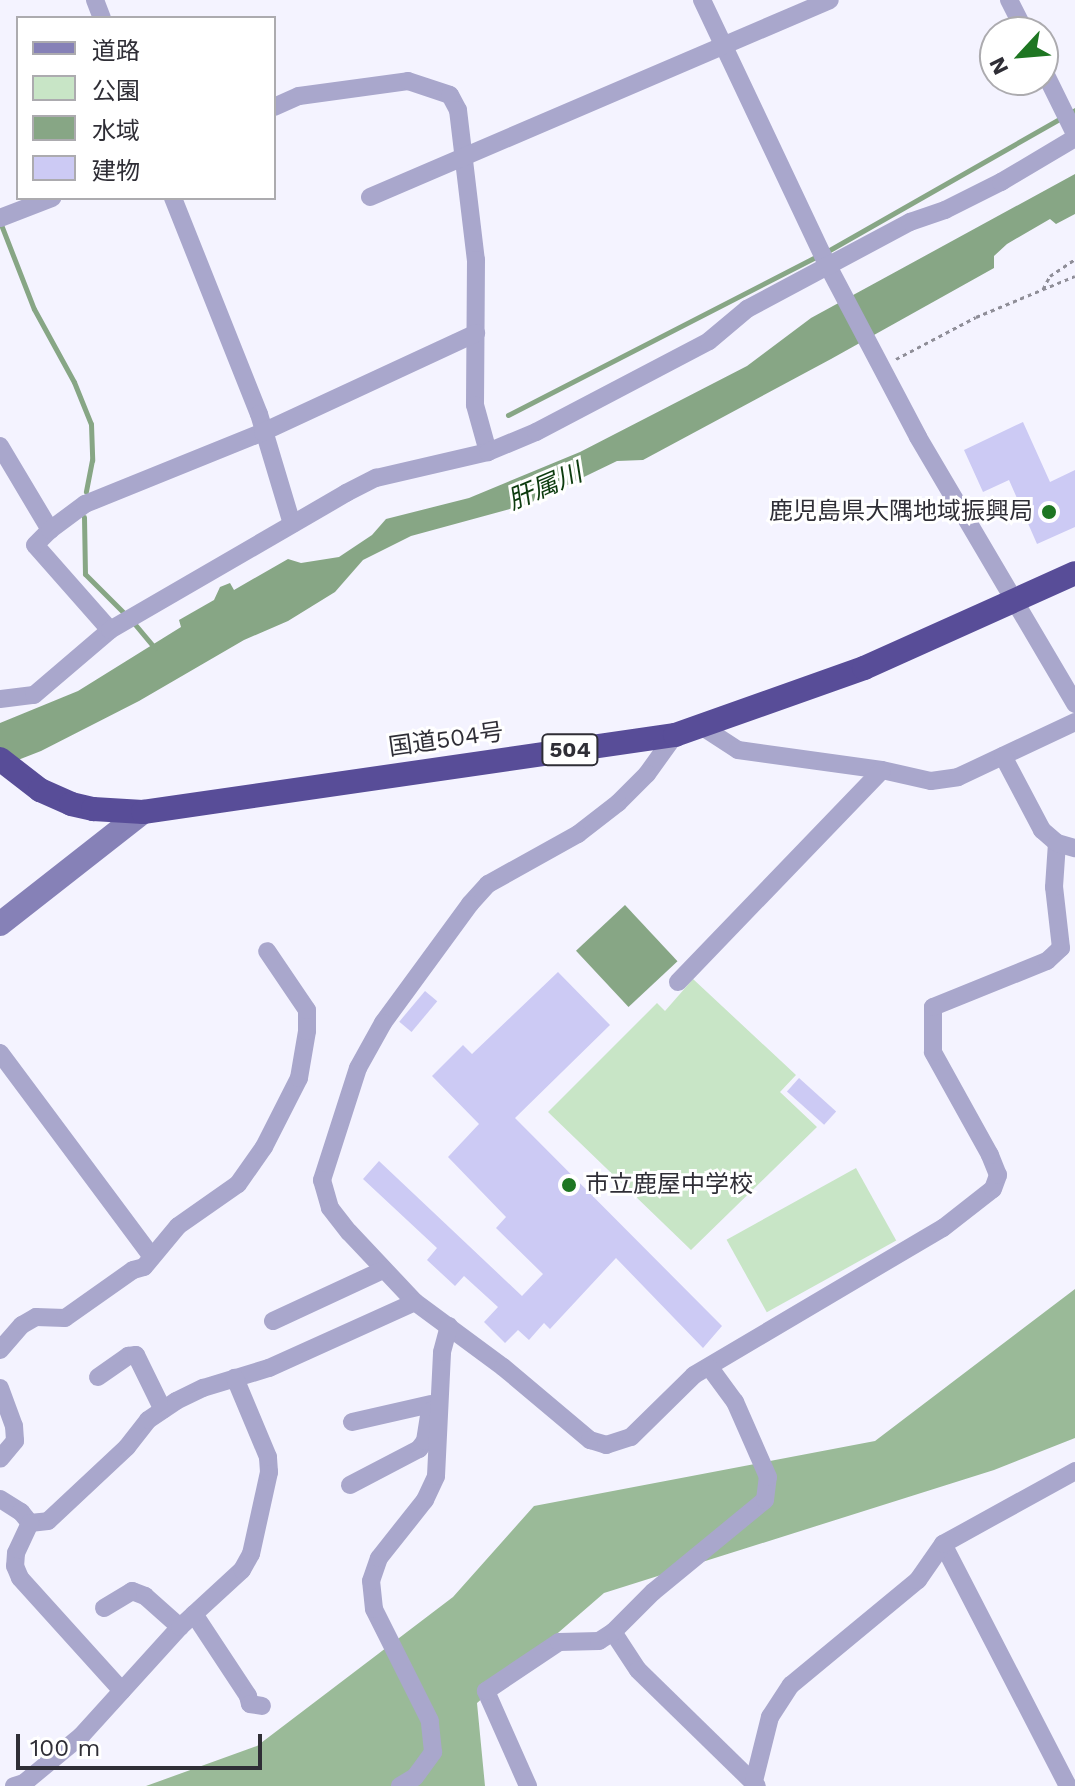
<!DOCTYPE html>
<meta charset="utf-8">
<style>
body{margin:0}
#map{position:relative;width:1075px;height:1786px;overflow:hidden;background:#f4f3ff;font-family:"Work Sans","Noto Sans JP",sans-serif}
div>[style]{position:absolute}
[style*='--x']{left:calc(var(--x)*1px);top:calc(var(--y)*1px);width:calc(var(--w)*1px);rotate:calc(var(--a)*1deg)}
.green>*{inset:0;background:#c8e5c6;transform-origin:0 0}
.forest>*{inset:0;background:#9aba98}
.water>*{inset:0;background:#87a685;transform-origin:0 0}
.stream>*{height:5px;margin:-2.5px;padding:0 2.5px;transform-origin:2.5px;border-radius:2.5px;background:#87a685}
.building>*{inset:0;background:#cccaf4;transform-origin:0 0}
.path>*{height:3px;margin-top:-1.5px;transform-origin:0;background:repeating-linear-gradient(90deg,#8f8e98 0 4px,transparent 0 8px)}
.street>*{height:18px;margin:-9px;padding:0 9px;transform-origin:9px;border-radius:9px;background:#a9a7cc}
.secondary>*{height:24px;margin:-12px;padding:0 12px;transform-origin:12px;border-radius:12px;background:#8681b7}
.highway>*{height:24px;margin:-12px;padding:0 12px;transform-origin:12px;border-radius:12px;background:#584d98}
.dots>*{width:22px;height:22px;translate:-50% -50%;box-sizing:border-box;border:4px solid #fff;border-radius:50%}
span{translate:-50% -50%;white-space:nowrap;text-align:center;line-height:1.15;-webkit-text-stroke:6px #fff;paint-order:stroke}
.shield-label span{padding:2px 6px;background:#fff;border:2px solid;border-radius:6px;-webkit-text-stroke-width:0}
.shield-label{font-size:22px;color:#2f2e36;font-weight:700}
.poi-label{font-size:24px;color:#2f2e36}
.right{translate:-100% -50%;text-align:right}
.left{translate:0 -50%;text-align:left}
.street-label{font-size:24px;color:#2f2e36}
.water-label{font-size:26px;color:#0c3b0e;font-style:italic}
.legend{position:absolute;left:16px;top:16px;width:260px;height:184px;box-sizing:border-box;background:#fff;border:2px solid #acabaf;margin:0;padding:10px 14px;list-style:none;font-size:24px;color:#2f2e36}
.legend li{display:flex;align-items:center;gap:16px;height:40px}
.legend b{width:40px;border:2px solid #acabaf}
.north{position:absolute;left:979px;top:16px;width:80px;height:80px;box-sizing:border-box;background:#fff;border:2px solid #acabaf;border-radius:50%;rotate:244deg;font-size:22px;font-weight:700;line-height:32px;text-align:center;color:#2f2e36}
.north::after{content:'';display:block;margin:auto;width:28px;height:36px;background:#1e7622;clip-path:polygon(50% 0,100% 100%,50% 72%,0 100%)}
.scale{position:absolute;left:16px;top:1734px;width:246px;height:36px;box-sizing:border-box;border:4px solid #2f2e36;border-top:0;padding-left:10px;font-size:24px;line-height:28px;white-space:nowrap;color:#2f2e36;-webkit-text-stroke:6px #fff;paint-order:stroke}
</style>
<div id="map">
<div class="green">
<div style="clip-path:polygon(693px 979px,796px 1075px,780px 1092px,817px 1127px,691px 1250px,548px 1112px,657px 1003px,665px 1011px)"></div>
<div style="left:856px;top:1168px;width:83px;height:148px;rotate:61deg"></div>
</div>
<div class="forest">
<div style="clip-path:polygon(1075px 1289px,1075px 1438px,994px 1470px,604px 1593px,477px 1703px,485px 1786px,146px 1786px,257px 1746px,453px 1597px,534px 1506px,875px 1441px)"></div>
</div>
<div class="water">
<div style="clip-path:polygon(1075px 174px,1075px 214px,1056px 224px,1050px 219px,1007px 244px,994px 256px,994px 268px,831px 359px,643px 460px,617px 461px,528px 504px,411px 536px,363px 560px,335px 592px,288px 621px,244px 640px,139px 701px,41px 751px,0 767px,0 723px,78px 691px,181px 627px,179px 620px,214px 600px,220px 587px,230px 583px,234px 590px,288px 559px,301px 563px,339px 557px,372px 535px,386px 519px,469px 498px,580px 452px,747px 366px,811px 318px)"></div>
<div style="left:625px;top:905px;width:77px;height:67px;rotate:47deg"></div>
</div>
<div class="stream">
<div style="--x:0;--y:222;--w:93;--a:68.7"></div>
<div style="--x:34;--y:309;--w:83;--a:61.3"></div>
<div style="--x:74;--y:382;--w:45;--a:68"></div>
<div style="--x:91;--y:424;--w:36;--a:88"></div>
<div style="--x:92;--y:460;--w:32;--a:101"></div>
<div style="--x:826;--y:252;--w:287;--a:-29.7"></div>
<div style="--x:508;--y:415;--w:348;--a:-27.2"></div>
<div style="--x:84;--y:517;--w:57;--a:89"></div>
<div style="--x:85;--y:574;--w:58;--a:45"></div>
<div style="--x:133;--y:622;--w:34;--a:50"></div>
</div>
<div class="building">
<div style="clip-path:polygon(1023px 422px,1050px 482px,1075px 470px,1075px 527px,1037px 544px,1009px 480px,983px 492px,964px 450px)"></div>
<div style="clip-path:polygon(558px 972px,610px 1025px,515px 1118px,722px 1326px,703px 1348px,616px 1258px,550px 1329px,544px 1323px,529px 1340px,518px 1330px,505px 1343px,484px 1322px,498px 1307px,464px 1276px,455px 1286px,427px 1260px,437px 1248px,363px 1179px,379px 1161px,522px 1296px,543px 1274px,496px 1228px,506px 1217px,448px 1157px,479px 1124px,432px 1076px,463px 1045px,472px 1054px)"></div>
<div style="left:425px;top:991px;width:16px;height:40px;rotate:40deg"></div>
<div style="left:799px;top:1078px;width:50px;height:18px;rotate:42deg"></div>
</div>
<div class="path">
<div style="--x:1043;--y:289;--w:15;--a:-62"></div>
<div style="--x:1050;--y:276;--w:30;--a:-34"></div>
<div style="--x:896;--y:359;--w:90;--a:-27.7"></div>
<div style="--x:976;--y:317;--w:107;--a:-22.5"></div>
</div>
<div class="street">
<div style="--x:95;--y:0;--w:19;--a:69"></div>
<div style="--x:702;--y:0;--w:294;--a:64.7"></div>
<div style="--x:828;--y:266;--w:193;--a:62.2"></div>
<div style="--x:918;--y:437;--w:310;--a:59.5"></div>
<div style="--x:1009;--y:0;--w:36;--a:63"></div>
<div style="--x:1043;--y:69;--w:72;--a:63.8"></div>
<div style="--x:274;--y:107;--w:27;--a:-24"></div>
<div style="--x:299;--y:96;--w:110;--a:-7.8"></div>
<div style="--x:408;--y:81;--w:44;--a:18.4"></div>
<div style="--x:450;--y:95;--w:17;--a:62"></div>
<div style="--x:458;--y:110;--w:151;--a:83.2"></div>
<div style="--x:476;--y:260;--w:145;--a:90.4"></div>
<div style="--x:475;--y:405;--w:49;--a:74.5"></div>
<div style="--x:370;--y:197;--w:500;--a:-23.18"></div>
<div style="--x:173;--y:198;--w:232;--a:68.3"></div>
<div style="--x:259;--y:414;--w:115;--a:73.3"></div>
<div style="--x:0;--y:218;--w:56;--a:-21"></div>
<div style="--x:0;--y:446;--w:98;--a:59.2"></div>
<div style="--x:110;--y:630;--w:113;--a:-131.4"></div>
<div style="--x:35;--y:545;--w:21;--a:-45"></div>
<div style="--x:50;--y:530;--w:44;--a:-36.6"></div>
<div style="--x:85;--y:504;--w:192;--a:-22"></div>
<div style="--x:263;--y:432;--w:235;--a:-24.9"></div>
<div style="--x:0;--y:699;--w:34;--a:-7"></div>
<div style="--x:34;--y:695;--w:100;--a:-40.5"></div>
<div style="--x:110;--y:630;--w:273;--a:-30.1"></div>
<div style="--x:346;--y:493;--w:34;--a:-27"></div>
<div style="--x:376;--y:478;--w:115;--a:-13.1"></div>
<div style="--x:488;--y:452;--w:52;--a:-22.6"></div>
<div style="--x:536;--y:432;--w:195;--a:-27.7"></div>
<div style="--x:709;--y:341;--w:50;--a:-40.1"></div>
<div style="--x:747;--y:309;--w:185;--a:-28.1"></div>
<div style="--x:910;--y:222;--w:37;--a:-19"></div>
<div style="--x:945;--y:210;--w:63;--a:-26.6"></div>
<div style="--x:1001;--y:182;--w:86;--a:-30.7"></div>
<div style="--x:701;--y:726;--w:44;--a:33"></div>
<div style="--x:738;--y:750;--w:145;--a:7.9"></div>
<div style="--x:882;--y:770;--w:50;--a:12.7"></div>
<div style="--x:931;--y:781;--w:27;--a:-8"></div>
<div style="--x:958;--y:777;--w:129;--a:-25.2"></div>
<div style="--x:675;--y:735;--w:48;--a:125.7"></div>
<div style="--x:647;--y:774;--w:41;--a:135"></div>
<div style="--x:618;--y:803;--w:51;--a:142.2"></div>
<div style="--x:578;--y:834;--w:103;--a:150.9"></div>
<div style="--x:488;--y:884;--w:27;--a:132"></div>
<div style="--x:470;--y:904;--w:147;--a:126.2"></div>
<div style="--x:383;--y:1023;--w:51;--a:119.1"></div>
<div style="--x:358;--y:1068;--w:118;--a:107.8"></div>
<div style="--x:322;--y:1180;--w:29;--a:74"></div>
<div style="--x:330;--y:1208;--w:31;--a:52"></div>
<div style="--x:349;--y:1232;--w:96;--a:46.7"></div>
<div style="--x:415;--y:1302;--w:109;--a:36.5"></div>
<div style="--x:503;--y:1367;--w:114;--a:40"></div>
<div style="--x:590;--y:1440;--w:17;--a:17"></div>
<div style="--x:606;--y:1445;--w:26;--a:-18"></div>
<div style="--x:631;--y:1437;--w:88;--a:-44.5"></div>
<div style="--x:694;--y:1375;--w:289;--a:-30.6"></div>
<div style="--x:943;--y:1228;--w:63;--a:-38"></div>
<div style="--x:993;--y:1189;--w:15;--a:-70"></div>
<div style="--x:998;--y:1175;--w:22;--a:-112"></div>
<div style="--x:990;--y:1155;--w:118;--a:-119"></div>
<div style="--x:933;--y:1052;--w:45;--a:-90"></div>
<div style="--x:933;--y:1007;--w:123;--a:-22"></div>
<div style="--x:1047;--y:961;--w:19;--a:-43"></div>
<div style="--x:1061;--y:948;--w:61;--a:-96.5"></div>
<div style="--x:1054;--y:887;--w:44;--a:-86.1"></div>
<div style="--x:1003;--y:756;--w:84;--a:62.2"></div>
<div style="--x:1042;--y:830;--w:20;--a:41"></div>
<div style="--x:1057;--y:843;--w:19;--a:16"></div>
<div style="--x:678;--y:982;--w:294;--a:-46.1"></div>
<div style="--x:0;--y:1053;--w:254;--a:53.3"></div>
<div style="--x:273;--y:1321;--w:121;--a:-24.9"></div>
<div style="--x:0;--y:1350;--w:33;--a:-49"></div>
<div style="--x:22;--y:1325;--w:16;--a:-30"></div>
<div style="--x:36;--y:1317;--w:29;--a:2"></div>
<div style="--x:65;--y:1318;--w:83;--a:-35.2"></div>
<div style="--x:133;--y:1270;--w:11;--a:-15"></div>
<div style="--x:144;--y:1267;--w:53;--a:-50.3"></div>
<div style="--x:178;--y:1226;--w:73;--a:-35"></div>
<div style="--x:238;--y:1184;--w:45;--a:-54.9"></div>
<div style="--x:264;--y:1147;--w:77;--a:-63.1"></div>
<div style="--x:299;--y:1078;--w:48;--a:-80.3"></div>
<div style="--x:307;--y:1031;--w:21;--a:-90"></div>
<div style="--x:307;--y:1010;--w:71;--a:-124.1"></div>
<div style="--x:98;--y:1377;--w:37;--a:-35"></div>
<div style="--x:128;--y:1356;--w:8;--a:-7"></div>
<div style="--x:136;--y:1355;--w:61;--a:63.9"></div>
<div style="--x:0;--y:1388;--w:40;--a:69.8"></div>
<div style="--x:14;--y:1426;--w:15;--a:86"></div>
<div style="--x:15;--y:1441;--w:23;--a:130"></div>
<div style="--x:352;--y:1422;--w:81;--a:-12.8"></div>
<div style="--x:350;--y:1485;--w:78;--a:-27.6"></div>
<div style="--x:419;--y:1449;--w:10;--a:-53"></div>
<div style="--x:425;--y:1441;--w:30;--a:-81"></div>
<div style="--x:0;--y:1499;--w:25;--a:32"></div>
<div style="--x:21;--y:1512;--w:14;--a:51"></div>
<div style="--x:30;--y:1523;--w:18;--a:-6"></div>
<div style="--x:48;--y:1521;--w:108;--a:-43.1"></div>
<div style="--x:127;--y:1447;--w:34;--a:-52"></div>
<div style="--x:148;--y:1420;--w:34;--a:-34"></div>
<div style="--x:176;--y:1401;--w:30;--a:-26"></div>
<div style="--x:203;--y:1388;--w:69;--a:-16.9"></div>
<div style="--x:269;--y:1368;--w:160;--a:-24.3"></div>
<div style="--x:30;--y:1523;--w:33;--a:115"></div>
<div style="--x:16;--y:1553;--w:13;--a:94"></div>
<div style="--x:15;--y:1566;--w:13;--a:67"></div>
<div style="--x:20;--y:1578;--w:152;--a:47.9"></div>
<div style="--x:943;--y:1544;--w:272;--a:62.7"></div>
<div style="--x:104;--y:1608;--w:33;--a:-31"></div>
<div style="--x:132;--y:1591;--w:14;--a:21"></div>
<div style="--x:145;--y:1596;--w:47;--a:41.5"></div>
<div style="--x:194;--y:1614;--w:98;--a:56.6"></div>
<div style="--x:248;--y:1696;--w:8;--a:76"></div>
<div style="--x:250;--y:1704;--w:12;--a:9"></div>
<div style="--x:613;--y:1632;--w:45;--a:56.7"></div>
<div style="--x:638;--y:1670;--w:166;--a:44.3"></div>
<div style="--x:754;--y:1781;--w:66;--a:-76"></div>
<div style="--x:770;--y:1717;--w:38;--a:-57"></div>
<div style="--x:791;--y:1685;--w:165;--a:-39.6"></div>
<div style="--x:918;--y:1580;--w:44;--a:-55.2"></div>
<div style="--x:943;--y:1544;--w:151;--a:-28.9"></div>
<div style="--x:14;--y:1786;--w:10;--a:-17"></div>
<div style="--x:24;--y:1783;--w:74;--a:-39.5"></div>
<div style="--x:81;--y:1736;--w:147;--a:-47.8"></div>
<div style="--x:180;--y:1627;--w:84;--a:-42.6"></div>
<div style="--x:242;--y:1570;--w:18;--a:-61"></div>
<div style="--x:251;--y:1554;--w:84;--a:-77.6"></div>
<div style="--x:269;--y:1472;--w:15;--a:-94"></div>
<div style="--x:268;--y:1457;--w:86;--a:-112.7"></div>
<div style="--x:400;--y:1786;--w:17;--a:-31"></div>
<div style="--x:415;--y:1777;--w:31;--a:-54"></div>
<div style="--x:433;--y:1752;--w:31;--a:-96"></div>
<div style="--x:430;--y:1721;--w:125;--a:-116.6"></div>
<div style="--x:374;--y:1609;--w:28;--a:-96"></div>
<div style="--x:371;--y:1581;--w:24;--a:-71"></div>
<div style="--x:379;--y:1558;--w:74;--a:-51.6"></div>
<div style="--x:425;--y:1500;--w:26;--a:-65"></div>
<div style="--x:436;--y:1476;--w:124;--a:-87.2"></div>
<div style="--x:442;--y:1352;--w:27;--a:-75"></div>
<div style="--x:528;--y:1786;--w:104;--a:-113.9"></div>
<div style="--x:486;--y:1691;--w:88;--a:-33.9"></div>
<div style="--x:559;--y:1642;--w:40;--a:-1.4"></div>
<div style="--x:599;--y:1641;--w:17;--a:-33"></div>
<div style="--x:613;--y:1632;--w:57;--a:-45"></div>
<div style="--x:653;--y:1592;--w:145;--a:-39.4"></div>
<div style="--x:765;--y:1500;--w:23;--a:-83"></div>
<div style="--x:768;--y:1477;--w:82;--a:-113.7"></div>
<div style="--x:735;--y:1402;--w:42;--a:-126.3"></div>
</div>
<div class="secondary">
<div style="--x:0;--y:924;--w:182;--a:-38.1"></div>
</div>
<div class="highway">
<div style="--x:0;--y:759;--w:51;--a:37.8"></div>
<div style="--x:40;--y:790;--w:34;--a:24"></div>
<div style="--x:71;--y:804;--w:23;--a:13"></div>
<div style="--x:93;--y:809;--w:50;--a:3.4"></div>
<div style="--x:143;--y:812;--w:538;--a:-8.24"></div>
<div style="--x:675;--y:735;--w:201;--a:-19.5"></div>
<div style="--x:864;--y:668;--w:231;--a:-24.2"></div>
</div>
<div class="dots">
<div style="left:1049px;top:512px;background:#1e7622"></div>
<div style="left:569px;top:1185px;background:#1e7622"></div>
</div>
<div class="shield-label">
<span style="left:570px;top:750px">504</span>
</div>
<div class="poi-label">
<span class="right" style="left:1033px;top:512px">鹿児島県大隅地域振興局</span>
<span class="left" style="left:585px;top:1185px">市立鹿屋中学校</span>
</div>
<div class="street-label">
<span style="left:446px;top:740px;rotate:-8deg">国道504号</span>
</div>
<div class="water-label">
<span style="left:545px;top:487px;rotate:-23deg">肝属川</span>
</div>
<ul class="legend">
<li><b style="height:10px;background:#8681b7"></b>道路</li>
<li><b style="height:22px;background:#c8e5c6"></b>公園</li>
<li><b style="height:22px;background:#87a685"></b>水域</li>
<li><b style="height:22px;background:#cccaf4"></b>建物</li>
</ul>
<div class="north">N</div>
<div class="scale">100 m</div>
</div>
